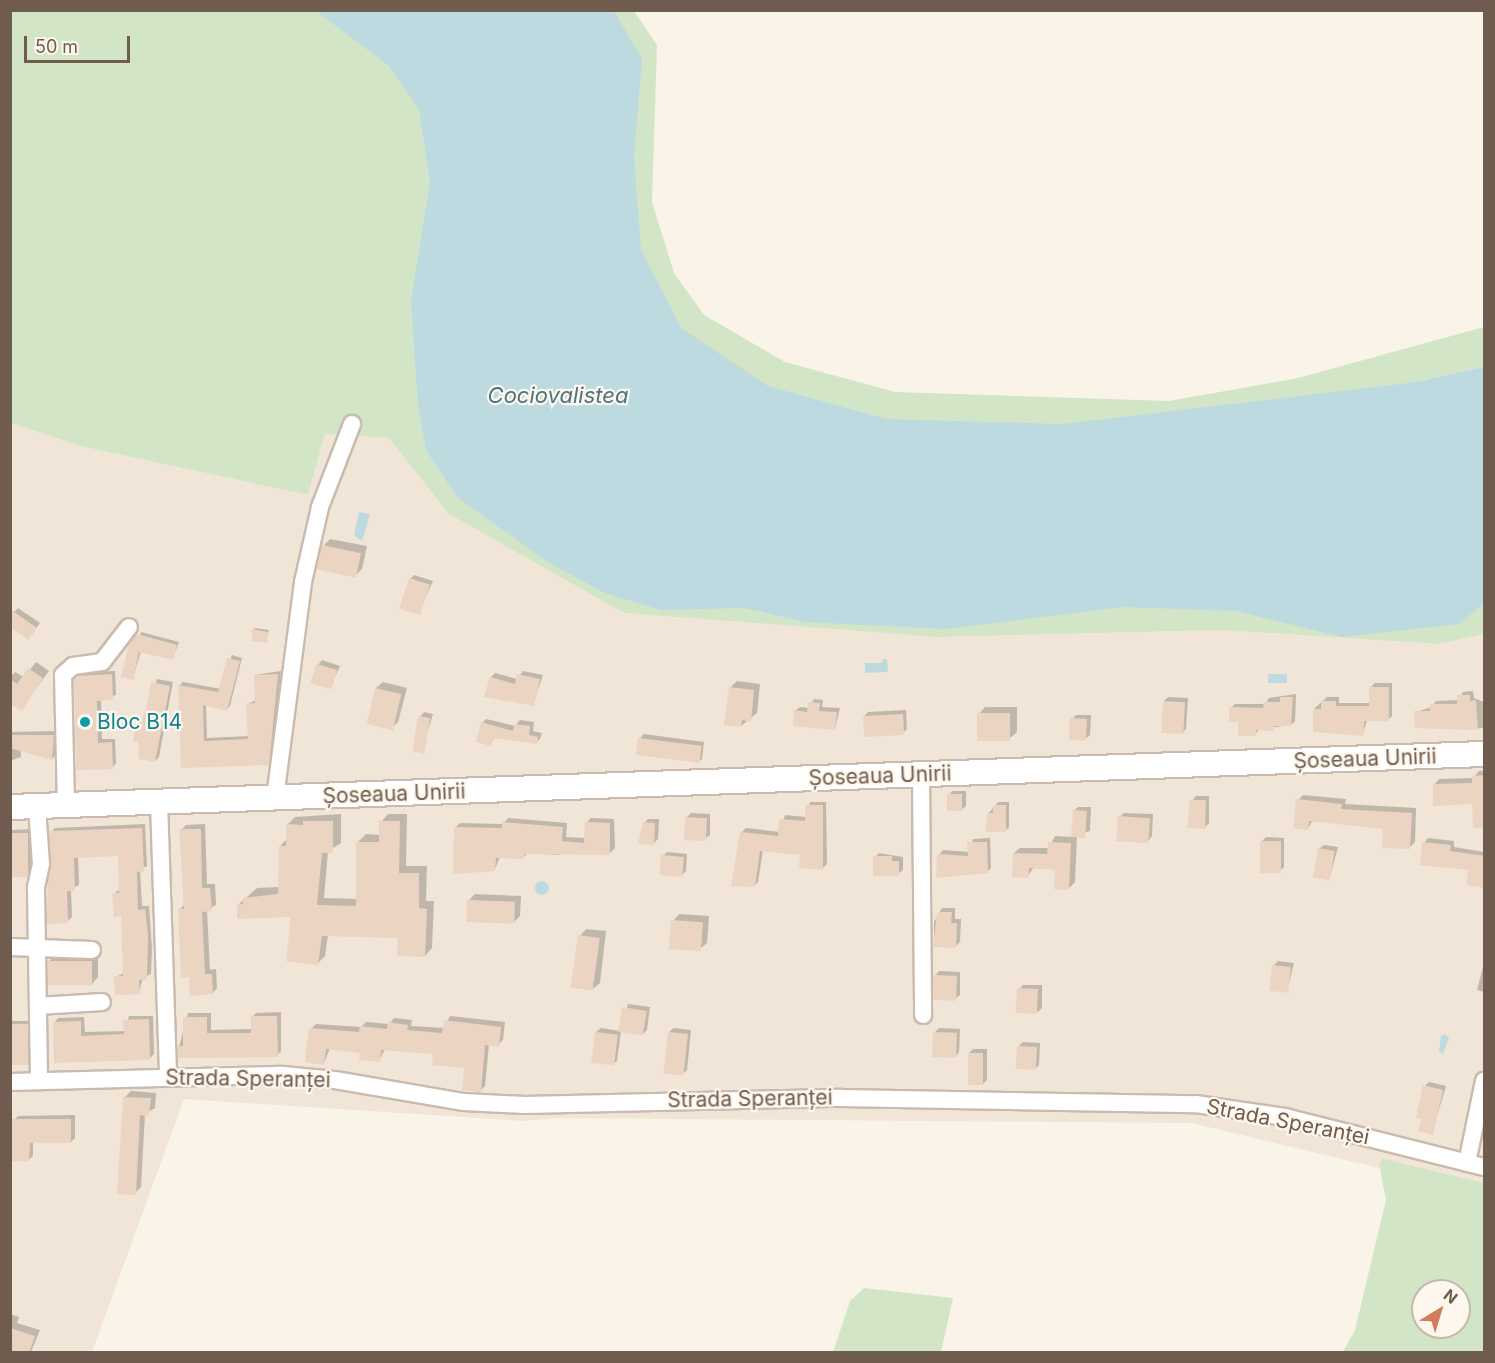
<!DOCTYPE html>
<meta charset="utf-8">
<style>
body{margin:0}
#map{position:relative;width:1495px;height:1363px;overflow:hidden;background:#faf3e7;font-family:Inter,sans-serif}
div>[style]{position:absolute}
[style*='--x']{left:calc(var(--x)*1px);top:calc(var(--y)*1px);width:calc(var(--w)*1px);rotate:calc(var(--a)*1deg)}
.residential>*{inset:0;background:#f0e5d6}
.green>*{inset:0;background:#d2e5c7}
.water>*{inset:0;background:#bedae1;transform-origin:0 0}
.round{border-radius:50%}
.shadow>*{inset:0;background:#0003}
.building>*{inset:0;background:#ecd4c2;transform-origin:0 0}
.roads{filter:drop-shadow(2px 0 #cabbae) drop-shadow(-2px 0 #cabbae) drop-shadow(0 2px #cabbae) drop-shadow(0 -2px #cabbae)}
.street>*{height:16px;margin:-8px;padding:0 8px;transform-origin:8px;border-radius:8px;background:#fff}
.secondary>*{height:24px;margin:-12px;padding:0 12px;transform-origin:12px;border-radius:12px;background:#fff}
.dots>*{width:16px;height:16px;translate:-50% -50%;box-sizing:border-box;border:3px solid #fdf7ed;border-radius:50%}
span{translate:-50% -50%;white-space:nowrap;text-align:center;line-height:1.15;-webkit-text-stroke:4.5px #fdf7ed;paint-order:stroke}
.culture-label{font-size:21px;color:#0d838f}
.left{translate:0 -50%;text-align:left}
.street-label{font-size:21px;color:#705c4e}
.water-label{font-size:22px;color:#4b7580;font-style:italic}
.frame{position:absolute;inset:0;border:12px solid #705c4e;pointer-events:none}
.north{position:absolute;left:1411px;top:1279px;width:60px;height:60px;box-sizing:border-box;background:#fdf7ed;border:2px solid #c5b9ad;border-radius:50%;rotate:38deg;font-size:16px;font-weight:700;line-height:24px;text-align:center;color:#705c4e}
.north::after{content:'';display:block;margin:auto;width:21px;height:27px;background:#d57a5b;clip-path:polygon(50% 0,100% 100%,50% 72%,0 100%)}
.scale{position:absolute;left:24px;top:36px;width:106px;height:27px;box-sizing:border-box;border:3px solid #705c4e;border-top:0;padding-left:8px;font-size:18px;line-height:21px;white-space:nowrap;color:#705c4e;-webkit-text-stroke:4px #fdf7ed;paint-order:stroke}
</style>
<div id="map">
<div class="residential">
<div style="clip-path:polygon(11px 423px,80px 446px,308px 495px,325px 434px,389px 438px,449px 514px,624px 613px,936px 637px,1222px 630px,1438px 644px,1484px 628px,1484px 1193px,1192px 1123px,557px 1118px,524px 1121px,184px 1099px,92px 1352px,11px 1352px)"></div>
</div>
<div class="green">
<div style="clip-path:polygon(11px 11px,634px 11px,657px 45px,652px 202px,674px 273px,704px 315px,785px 362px,895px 392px,1169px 401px,1298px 378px,1484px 327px,1484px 634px,1438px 644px,1222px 630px,936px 637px,624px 613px,449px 514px,389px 438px,325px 434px,308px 495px,80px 446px,11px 423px)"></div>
<div style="clip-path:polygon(evenodd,1383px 1159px,1484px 1183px,1484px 1352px,1343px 1352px,1355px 1330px,1386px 1200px,1379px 1163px,1383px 1159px,1423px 1291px,1459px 1291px,1459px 1327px,1423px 1327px,1423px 1291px)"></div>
<div style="clip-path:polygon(864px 1288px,953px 1298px,941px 1352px,833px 1352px,850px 1301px)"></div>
</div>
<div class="water">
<div style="clip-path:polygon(316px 11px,614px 11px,642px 59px,634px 157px,641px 249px,681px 328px,768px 386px,886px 419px,1062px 424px,1417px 382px,1484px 367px,1484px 603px,1459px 624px,1342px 637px,1237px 611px,1122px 607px,945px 629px,805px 622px,745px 608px,660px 610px,605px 593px,549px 563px,457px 497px,426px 450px,418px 405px,411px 301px,430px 182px,419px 109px,389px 66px)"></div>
<div style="clip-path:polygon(359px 512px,370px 514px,362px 541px,354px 535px)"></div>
<div style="clip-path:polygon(884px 659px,887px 659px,888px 672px,865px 673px,865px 663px,881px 663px)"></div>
<div style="left:1268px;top:674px;width:19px;height:9px"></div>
<div class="round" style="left:535px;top:881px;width:14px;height:14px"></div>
<div style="clip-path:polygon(1445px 1034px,1449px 1038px,1443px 1054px,1439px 1051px,1441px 1036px)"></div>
</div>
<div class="shadow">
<div style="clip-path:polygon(330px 539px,367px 546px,362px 569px,355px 576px,324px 545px)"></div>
<div style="clip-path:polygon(414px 575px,433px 581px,418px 614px,410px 579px)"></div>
<div style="clip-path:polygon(18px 608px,40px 623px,32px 634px,14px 612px)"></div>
<div style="clip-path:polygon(255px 628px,269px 630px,266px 641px,253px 630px)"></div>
<div style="clip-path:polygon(141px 632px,179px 642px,173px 658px,141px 651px,133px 678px)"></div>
<div style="clip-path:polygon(232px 655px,242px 658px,230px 706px,226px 710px,206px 704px,207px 738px,249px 736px,248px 704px,256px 700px,255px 675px,281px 671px,272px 760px,268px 763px,182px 766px,179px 686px,183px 682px,221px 689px)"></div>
<div style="clip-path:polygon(322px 660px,340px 666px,330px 688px,318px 665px)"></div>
<div style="clip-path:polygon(36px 662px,49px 671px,21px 709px,10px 702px,10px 677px,15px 672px,24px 677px)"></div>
<div style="clip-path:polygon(115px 671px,116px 695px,101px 699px,102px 739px,115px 739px,116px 763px,112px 768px,77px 769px,75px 680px,83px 672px)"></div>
<div style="clip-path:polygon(523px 671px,543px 675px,533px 704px,491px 677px,495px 673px,517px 679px)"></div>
<div style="clip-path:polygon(157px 679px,173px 682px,159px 757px,155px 761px,138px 723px,143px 719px)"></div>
<div style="clip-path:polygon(737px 681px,760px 684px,757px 713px,741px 726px,730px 688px)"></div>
<div style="clip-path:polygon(383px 682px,407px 688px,398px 722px,391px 729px,368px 722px,376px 688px)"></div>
<div style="clip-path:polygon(1375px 683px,1392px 683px,1392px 716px,1388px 720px,1367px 720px,1363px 734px,1314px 709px,1327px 697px,1339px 697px,1339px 703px,1371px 703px,1371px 687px)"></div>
<div style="clip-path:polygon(1473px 691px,1474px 698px,1484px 702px,1484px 728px,1460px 729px,1460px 725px,1416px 712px,1432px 707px,1436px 701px,1459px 700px,1463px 692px)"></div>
<div style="clip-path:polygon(1296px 694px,1295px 721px,1291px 725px,1259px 729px,1255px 735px,1231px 708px,1235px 704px,1265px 704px,1269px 698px)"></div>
<div style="clip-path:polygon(1168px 697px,1188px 698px,1186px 729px,1182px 733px,1164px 701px)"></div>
<div style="clip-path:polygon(814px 699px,823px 700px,822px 707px,840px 708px,835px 729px,795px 711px,800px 707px,809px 708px)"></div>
<div style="clip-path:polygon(985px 707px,1017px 707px,1017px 732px,1010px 738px,979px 714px)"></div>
<div style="clip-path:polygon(906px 710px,907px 729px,903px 733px,864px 716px,868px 712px)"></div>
<div style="clip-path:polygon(424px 712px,433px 714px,421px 752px,420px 717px)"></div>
<div style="clip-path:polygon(1076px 715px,1091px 715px,1090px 735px,1085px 739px,1072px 719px)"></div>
<div style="clip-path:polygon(486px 719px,515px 726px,520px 720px,534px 722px,533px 731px,542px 733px,540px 739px,536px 743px,495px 737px,490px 744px,482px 723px)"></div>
<div style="clip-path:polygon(57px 731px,56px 754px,52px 759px,21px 750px,21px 757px,10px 761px,10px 732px)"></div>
<div style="clip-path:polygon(644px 734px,704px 742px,702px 759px,697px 763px,640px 738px)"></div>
<div style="clip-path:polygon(1479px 771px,1484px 771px,1484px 827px,1474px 802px,1434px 785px,1439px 779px,1473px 778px)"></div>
<div style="clip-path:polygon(953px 791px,966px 791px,966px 806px,961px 810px,948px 795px)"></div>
<div style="clip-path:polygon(1303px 795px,1346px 799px,1345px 804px,1416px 808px,1415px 842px,1409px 848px,1385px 827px,1313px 820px,1308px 828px,1298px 800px)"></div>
<div style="clip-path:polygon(1196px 796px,1209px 796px,1209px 823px,1205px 827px,1192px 801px)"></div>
<div style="clip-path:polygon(810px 802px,826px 802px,827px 864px,822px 869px,802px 853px,763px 850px,758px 882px,754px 886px,741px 833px,746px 828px,780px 832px,785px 815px,806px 817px)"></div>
<div style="clip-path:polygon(998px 802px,1009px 802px,1009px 827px,1005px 831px,988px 814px)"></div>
<div style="clip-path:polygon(1078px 807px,1091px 807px,1090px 831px,1077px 835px,1075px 882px,1069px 888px,1057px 868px,1034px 867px,1028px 876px,1014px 853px,1020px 848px,1049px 848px,1055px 836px,1074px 837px,1074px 811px)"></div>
<div style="clip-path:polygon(691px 813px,710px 814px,710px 835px,705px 839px,687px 817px)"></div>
<div style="clip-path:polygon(1124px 813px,1153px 814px,1152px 836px,1148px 841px,1119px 817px)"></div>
<div style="clip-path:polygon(341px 814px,341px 843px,328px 851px,324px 898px,358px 899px,358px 842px,366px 834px,380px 835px,381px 822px,388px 814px,407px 814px,406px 866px,427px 866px,426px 901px,434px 901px,432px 948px,425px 956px,399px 937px,328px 935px,325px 956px,318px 963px,293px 916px,238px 905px,257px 888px,280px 887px,280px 846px,287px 839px,287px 825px,295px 817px)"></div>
<div style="clip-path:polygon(508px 818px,567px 823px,566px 837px,585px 838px,586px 823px,591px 818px,614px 819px,615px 848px,610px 853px,564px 851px,560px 855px,528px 853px,523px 857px,500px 857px,495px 869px,456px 827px,460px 823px,503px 824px)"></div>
<div style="clip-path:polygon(648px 819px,659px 819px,658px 839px,654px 843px,644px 823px)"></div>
<div style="clip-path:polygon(145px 824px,147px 866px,140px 870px,142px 906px,149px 906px,152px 949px,151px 974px,143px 978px,139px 992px,116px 977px,124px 973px,122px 915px,114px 894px,120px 889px,119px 855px,78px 856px,79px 885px,71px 889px,72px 917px,68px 921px,51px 832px,55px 828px)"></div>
<div style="clip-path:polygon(205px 824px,207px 884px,215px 884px,216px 905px,207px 910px,210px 970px,216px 969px,217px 988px,213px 993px,190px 975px,179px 910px,184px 905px,181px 830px,186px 825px)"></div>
<div style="clip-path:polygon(32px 829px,31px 871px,27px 875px,10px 876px,10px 830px)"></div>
<div style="clip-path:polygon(1266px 837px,1284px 838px,1284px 867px,1279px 872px,1262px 841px)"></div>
<div style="clip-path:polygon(990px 838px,991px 868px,987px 872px,939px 855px,943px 850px,969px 852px,973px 839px)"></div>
<div style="clip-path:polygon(1428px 838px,1454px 841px,1454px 847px,1484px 852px,1484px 887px,1469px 868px,1424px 843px)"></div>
<div style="clip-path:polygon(1324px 845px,1338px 847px,1329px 880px,1319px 849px)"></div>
<div style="clip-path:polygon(667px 852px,687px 854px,686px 871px,682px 875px,663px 856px)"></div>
<div style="clip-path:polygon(879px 853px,903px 857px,903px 870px,898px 874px,875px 857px)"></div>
<div style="clip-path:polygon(475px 894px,521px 896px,520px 916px,513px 923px,469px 900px)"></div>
<div style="clip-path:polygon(942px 908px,955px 908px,955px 919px,961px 919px,960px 942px,955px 947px,934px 946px,934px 922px)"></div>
<div style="clip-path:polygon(679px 914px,709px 916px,707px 943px,700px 949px,673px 921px)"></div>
<div style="clip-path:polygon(586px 929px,606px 931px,600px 983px,593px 989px,580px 936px)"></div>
<div style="clip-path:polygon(56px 955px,98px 955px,98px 977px,92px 984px,49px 961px)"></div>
<div style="clip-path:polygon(1278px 961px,1294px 963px,1287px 992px,1274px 965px)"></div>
<div style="clip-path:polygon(1484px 963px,1484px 992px,1477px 990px)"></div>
<div style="clip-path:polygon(939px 971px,960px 972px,960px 995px,955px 999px,935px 976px)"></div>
<div style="clip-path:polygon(1023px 985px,1042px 985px,1042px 1008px,1038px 1012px,1019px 989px)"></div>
<div style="clip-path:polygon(628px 1004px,650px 1007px,647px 1030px,643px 1034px,621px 1031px,617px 1061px,612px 1065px,596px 1032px,601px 1028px,620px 1031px)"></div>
<div style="clip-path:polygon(281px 1012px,281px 1051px,277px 1055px,179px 1047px,188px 1013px,211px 1013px,211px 1030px,252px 1029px,252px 1017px,256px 1013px)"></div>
<div style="clip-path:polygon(129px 1016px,153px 1016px,154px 1054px,150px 1058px,56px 1062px,54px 1023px,58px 1018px,84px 1017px,85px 1032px,125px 1031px)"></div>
<div style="clip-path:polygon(450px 1016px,505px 1022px,503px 1040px,498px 1045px,489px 1044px,485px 1086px,481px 1090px,466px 1066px,435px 1053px,385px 1049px,379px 1061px,362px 1052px,330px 1048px,324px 1063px,311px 1029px,316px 1024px,361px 1027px,366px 1022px,389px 1024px,394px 1018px,412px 1020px,411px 1026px,444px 1028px)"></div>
<div style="clip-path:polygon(10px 1021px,31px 1021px,32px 1059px,28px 1063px,10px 1043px)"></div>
<div style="clip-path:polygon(674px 1028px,691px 1030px,687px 1070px,683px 1074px,669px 1032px)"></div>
<div style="clip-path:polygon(939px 1028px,960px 1029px,959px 1052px,955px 1057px,935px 1032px)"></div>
<div style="clip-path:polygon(1023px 1042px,1040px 1043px,1039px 1065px,1035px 1069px,1019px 1046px)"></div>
<div style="clip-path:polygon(973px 1049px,987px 1049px,987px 1080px,983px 1084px,969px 1053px)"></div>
<div style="clip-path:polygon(1429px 1082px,1446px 1086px,1432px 1133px,1425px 1086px)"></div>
<div style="clip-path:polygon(131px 1091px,156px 1093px,155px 1108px,145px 1114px,141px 1187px,135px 1193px,124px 1098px)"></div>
<div style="clip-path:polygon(75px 1115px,75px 1138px,71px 1142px,33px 1142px,33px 1156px,28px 1160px,14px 1120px,18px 1116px)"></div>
<div style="clip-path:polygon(10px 1314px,19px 1317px,17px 1323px,40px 1330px,31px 1352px,10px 1352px)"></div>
</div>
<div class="building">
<div style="left:322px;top:545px;width:40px;height:25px;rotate:12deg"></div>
<div style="left:409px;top:578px;width:22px;height:32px;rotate:18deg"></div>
<div style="clip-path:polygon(10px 609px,37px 628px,28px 640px,10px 627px)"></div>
<div style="clip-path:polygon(252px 629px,268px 632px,267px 643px,252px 641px)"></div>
<div style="clip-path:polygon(137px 634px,177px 645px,173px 660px,139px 652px,133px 680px,121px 677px,129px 644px)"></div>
<div style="clip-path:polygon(227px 658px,240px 661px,227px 711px,203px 705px,204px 741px,248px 739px,246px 704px,255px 703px,254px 675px,278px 674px,269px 765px,181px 768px,178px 685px,218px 692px)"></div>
<div style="left:316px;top:664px;width:22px;height:20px;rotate:16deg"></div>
<div style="clip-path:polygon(28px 668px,43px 678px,22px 711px,10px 704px,10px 679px,17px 684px)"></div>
<div style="clip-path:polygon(112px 674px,113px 700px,97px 701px,98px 743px,112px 742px,113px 769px,76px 770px,74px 680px,78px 676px)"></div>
<div style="clip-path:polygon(517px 674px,540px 679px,534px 706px,484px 697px,490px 677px,515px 684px)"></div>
<div style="clip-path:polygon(151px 682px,170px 686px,155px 762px,139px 759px,138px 742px,133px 741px,137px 722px,141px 723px,146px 709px)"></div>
<div style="clip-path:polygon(729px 687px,754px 690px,751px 722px,742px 720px,741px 727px,724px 725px)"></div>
<div style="clip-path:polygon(1369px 687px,1389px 687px,1389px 721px,1364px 721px,1364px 736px,1313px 732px,1313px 709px,1321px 709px,1321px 701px,1336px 701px,1336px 706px,1369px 706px)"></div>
<div style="left:375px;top:688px;width:27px;height:37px;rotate:13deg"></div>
<div style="clip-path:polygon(1457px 695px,1470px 695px,1470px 701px,1476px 700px,1478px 730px,1415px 728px,1414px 711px,1430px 711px,1430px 704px,1457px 704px)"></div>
<div style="clip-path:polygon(1280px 697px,1293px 697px,1291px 726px,1274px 726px,1274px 731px,1256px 730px,1256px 736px,1238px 736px,1238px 722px,1229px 722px,1229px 707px,1263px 708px,1264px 702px,1280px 702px)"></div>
<div style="left:1163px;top:701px;width:22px;height:32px;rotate:3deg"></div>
<div style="clip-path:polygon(808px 702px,820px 703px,819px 711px,837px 712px,835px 730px,793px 726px,794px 710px,807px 712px)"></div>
<div style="left:977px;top:713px;width:33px;height:28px"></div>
<div style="left:903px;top:714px;width:21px;height:40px;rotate:87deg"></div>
<div style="left:418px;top:716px;width:12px;height:36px;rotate:9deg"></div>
<div style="left:1070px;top:718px;width:17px;height:22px;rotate:3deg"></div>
<div style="clip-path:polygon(481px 722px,513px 731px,514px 724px,530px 726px,529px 735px,538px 737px,537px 744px,493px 738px,491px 746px,476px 742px)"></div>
<div style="clip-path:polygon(10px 735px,54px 735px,52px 760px,10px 748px)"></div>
<div style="left:638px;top:738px;width:64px;height:17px;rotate:7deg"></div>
<div style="clip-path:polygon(1485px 775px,1484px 828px,1473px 828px,1472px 804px,1433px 806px,1433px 784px,1472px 783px,1472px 776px)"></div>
<div style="left:947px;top:794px;width:15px;height:17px"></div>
<div style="clip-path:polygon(1296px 799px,1342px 804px,1341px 809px,1412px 813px,1410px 849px,1382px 848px,1383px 829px,1309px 821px,1308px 830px,1293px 828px)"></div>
<div style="clip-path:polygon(1190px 800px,1206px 800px,1205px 829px,1187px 828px)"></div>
<div style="clip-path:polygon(805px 805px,823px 805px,823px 870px,799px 868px,800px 855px,760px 851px,755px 887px,731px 886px,740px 832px,778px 836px,779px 819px,805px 821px)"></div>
<div style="clip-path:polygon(993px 805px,1006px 805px,1006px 832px,986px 832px,987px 813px,993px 813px)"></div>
<div style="left:1073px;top:810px;width:14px;height:27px;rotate:4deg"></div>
<div style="left:1118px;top:816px;width:32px;height:25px;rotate:4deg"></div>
<div style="left:685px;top:817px;width:22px;height:23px;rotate:3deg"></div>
<div style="clip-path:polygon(303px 821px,333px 821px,333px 853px,322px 853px,317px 905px,356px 906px,356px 842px,379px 842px,379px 821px,400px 821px,399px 873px,419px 873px,419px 908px,427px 909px,425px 957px,397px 956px,398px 938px,322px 936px,318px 965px,286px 961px,291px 917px,237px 919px,237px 905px,243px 904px,243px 898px,278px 894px,279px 846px,286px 846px,286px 824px,303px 825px)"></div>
<div style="clip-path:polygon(502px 822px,563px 827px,562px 841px,584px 843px,585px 822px,610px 823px,610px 855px,524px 854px,524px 859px,496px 858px,495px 871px,453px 874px,454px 827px,502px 828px)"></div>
<div style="clip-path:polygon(643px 822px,655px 823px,654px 845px,638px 844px)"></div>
<div style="clip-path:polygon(142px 828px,144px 872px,137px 872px,138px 910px,145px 909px,148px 935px,147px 979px,139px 980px,140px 994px,115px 995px,114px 976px,123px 976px,121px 916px,114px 917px,112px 893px,119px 893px,118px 856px,74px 858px,75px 891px,67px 891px,68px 923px,47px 924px,49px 831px)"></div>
<div style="clip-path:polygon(179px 829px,201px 829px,202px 888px,210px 888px,212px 911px,202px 912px,205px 974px,212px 974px,213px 994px,190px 996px,189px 977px,181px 978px,178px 909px,184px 909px)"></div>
<div style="left:10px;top:833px;width:18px;height:44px"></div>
<div style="left:1260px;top:841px;width:21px;height:32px"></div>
<div style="clip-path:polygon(967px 842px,987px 842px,988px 873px,936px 878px,937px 854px,968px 856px)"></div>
<div style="clip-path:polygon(1048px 842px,1071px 843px,1069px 890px,1054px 889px,1055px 870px,1029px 868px,1029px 878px,1012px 877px,1013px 853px,1047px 854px)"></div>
<div style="clip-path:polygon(1422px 842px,1451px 845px,1450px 851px,1485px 856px,1485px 888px,1466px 885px,1468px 870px,1420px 865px)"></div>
<div style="left:1318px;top:848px;width:17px;height:30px;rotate:10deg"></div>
<div style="left:661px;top:855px;width:23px;height:20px;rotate:5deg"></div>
<div style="clip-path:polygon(873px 856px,892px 856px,892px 861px,899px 861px,899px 876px,873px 876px)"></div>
<div style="left:467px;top:900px;width:48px;height:22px;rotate:2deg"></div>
<div style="clip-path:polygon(937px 912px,952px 912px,951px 923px,957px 923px,956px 948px,933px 947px)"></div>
<div style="left:671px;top:920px;width:32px;height:29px;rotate:4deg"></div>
<div style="left:578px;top:935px;width:22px;height:53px;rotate:8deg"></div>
<div style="left:48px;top:961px;width:44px;height:24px"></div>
<div style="left:1272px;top:965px;width:19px;height:26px;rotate:6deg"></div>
<div style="left:933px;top:975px;width:24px;height:25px;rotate:2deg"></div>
<div style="left:1017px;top:988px;width:21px;height:25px;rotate:3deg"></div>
<div style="left:622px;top:1007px;width:25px;height:25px;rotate:9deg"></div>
<div style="clip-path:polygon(251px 1016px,277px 1016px,278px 1057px,178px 1058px,178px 1046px,183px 1046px,183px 1017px,207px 1017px,207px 1033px,251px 1033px)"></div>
<div style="clip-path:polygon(149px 1019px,150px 1060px,54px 1063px,53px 1022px,81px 1021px,81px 1036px,124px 1034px,123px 1020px)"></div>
<div style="clip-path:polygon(444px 1020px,501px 1027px,499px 1047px,485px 1045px,481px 1092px,462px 1090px,464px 1068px,432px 1065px,433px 1054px,381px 1050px,380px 1062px,359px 1060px,360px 1053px,326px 1049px,324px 1065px,305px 1062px,309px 1028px,359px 1032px,360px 1026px,387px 1029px,388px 1022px,408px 1025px,407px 1030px,442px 1033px)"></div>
<div style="left:28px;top:1024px;width:41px;height:18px;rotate:90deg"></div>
<div style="left:595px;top:1032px;width:23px;height:31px;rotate:7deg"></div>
<div style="left:668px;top:1032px;width:20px;height:42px;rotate:6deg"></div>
<div style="left:933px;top:1032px;width:24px;height:25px;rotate:2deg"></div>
<div style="left:1017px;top:1046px;width:20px;height:23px;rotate:3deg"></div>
<div style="left:968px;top:1053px;width:15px;height:32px"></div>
<div style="clip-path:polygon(1423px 1085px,1443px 1090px,1433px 1135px,1418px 1131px,1421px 1119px,1416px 1118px)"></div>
<div style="clip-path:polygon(123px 1097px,151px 1098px,149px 1116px,140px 1115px,136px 1195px,117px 1194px)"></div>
<div style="clip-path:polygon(12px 1119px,71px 1119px,71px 1143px,30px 1143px,29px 1161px,11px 1161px)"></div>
<div style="clip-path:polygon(10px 1328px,35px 1336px,29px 1353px,10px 1353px)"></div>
</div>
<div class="roads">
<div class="street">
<div style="--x:921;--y:774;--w:241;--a:89.5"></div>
<div style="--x:275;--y:798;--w:218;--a:-82.6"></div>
<div style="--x:303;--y:582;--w:77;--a:-77.2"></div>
<div style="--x:320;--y:507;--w:89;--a:-68.9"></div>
<div style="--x:159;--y:802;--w:274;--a:88.1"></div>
<div style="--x:66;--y:806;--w:131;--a:-91.3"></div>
<div style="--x:63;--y:675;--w:13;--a:-42"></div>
<div style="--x:73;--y:666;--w:29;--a:-8"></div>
<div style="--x:102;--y:662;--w:44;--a:-52.4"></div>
<div style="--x:37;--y:807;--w:57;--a:86"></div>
<div style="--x:41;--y:864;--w:25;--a:102"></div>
<div style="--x:36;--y:888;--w:193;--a:89.1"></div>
<div style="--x:10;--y:947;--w:82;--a:2.1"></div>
<div style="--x:38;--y:1006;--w:64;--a:-3.6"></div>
<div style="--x:10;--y:1082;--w:273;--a:-1.5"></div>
<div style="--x:283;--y:1075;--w:52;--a:5.5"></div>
<div style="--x:335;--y:1080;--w:131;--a:9.7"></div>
<div style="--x:464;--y:1102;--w:61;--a:2.8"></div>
<div style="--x:525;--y:1105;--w:316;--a:-1.3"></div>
<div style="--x:841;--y:1098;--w:355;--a:1"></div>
<div style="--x:1196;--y:1104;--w:90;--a:8.3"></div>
<div style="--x:1285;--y:1117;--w:205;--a:14.1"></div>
<div style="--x:1467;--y:1163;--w:84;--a:-78.3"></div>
</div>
<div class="secondary">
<div style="--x:10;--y:807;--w:1475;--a:-2.06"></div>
</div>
</div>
<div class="dots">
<div style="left:85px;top:722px;background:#0f9aa8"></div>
</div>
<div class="culture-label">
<span class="left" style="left:97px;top:722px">Bloc B14</span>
</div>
<div class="street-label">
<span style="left:1365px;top:759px;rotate:-2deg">Șoseaua Unirii</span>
<span style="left:880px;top:776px;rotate:-2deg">Șoseaua Unirii</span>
<span style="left:394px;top:794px;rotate:-2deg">Șoseaua Unirii</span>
<span style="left:248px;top:1079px;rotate:1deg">Strada Speranței</span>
<span style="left:750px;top:1099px;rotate:-1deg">Strada Speranței</span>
<span style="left:1288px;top:1122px;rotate:11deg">Strada Speranței</span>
</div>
<div class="water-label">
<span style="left:558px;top:396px">Cociovalistea</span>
</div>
<div class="frame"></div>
<div class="north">N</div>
<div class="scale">50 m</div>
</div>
